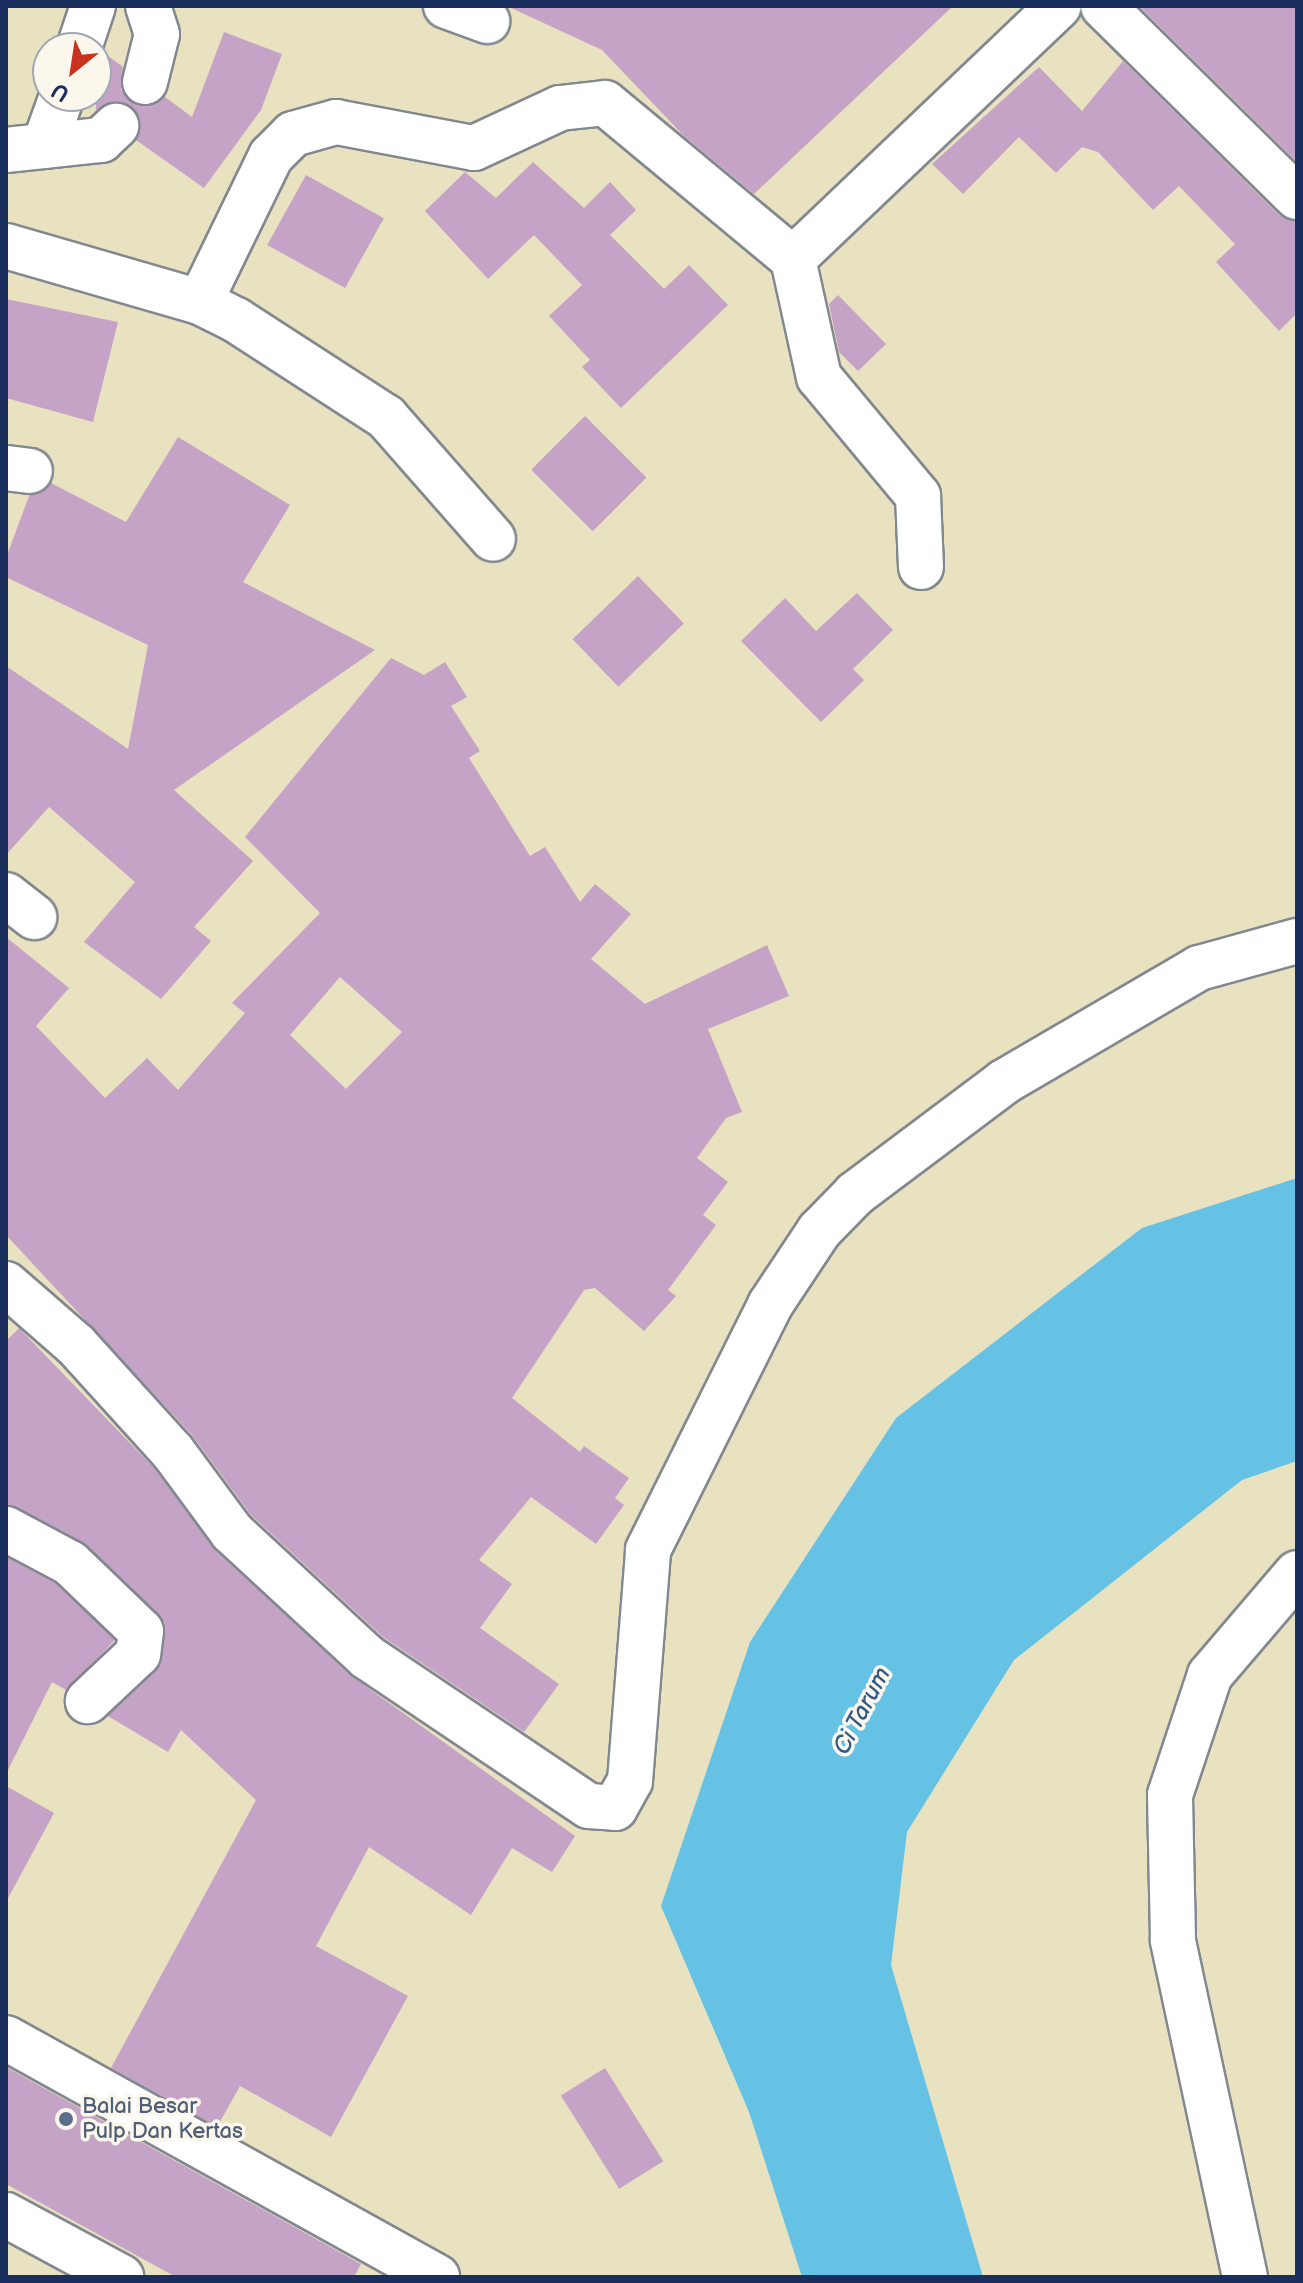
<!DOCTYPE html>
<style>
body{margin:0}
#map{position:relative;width:1303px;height:2283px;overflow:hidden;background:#e8e2c0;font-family:"Balsamiq Sans",sans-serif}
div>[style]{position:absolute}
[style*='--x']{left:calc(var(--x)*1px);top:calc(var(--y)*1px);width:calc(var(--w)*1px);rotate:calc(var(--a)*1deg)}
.water>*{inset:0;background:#66c2e4}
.building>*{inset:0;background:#c5a3c6;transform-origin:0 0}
.roads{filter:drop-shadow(2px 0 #82888f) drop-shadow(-2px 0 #82888f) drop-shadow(0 2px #82888f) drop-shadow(0 -2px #82888f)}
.minor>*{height:44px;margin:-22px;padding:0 22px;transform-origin:22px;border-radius:22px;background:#fff}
.dots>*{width:22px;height:22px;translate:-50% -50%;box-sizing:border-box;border:4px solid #fbf7ec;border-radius:50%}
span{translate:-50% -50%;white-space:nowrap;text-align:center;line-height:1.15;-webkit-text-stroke:7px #fbf7ec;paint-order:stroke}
.service-label{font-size:22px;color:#4e5e75}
.left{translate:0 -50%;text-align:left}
.water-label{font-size:24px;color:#325b86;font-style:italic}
.frame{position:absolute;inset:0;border:8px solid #1b2f5e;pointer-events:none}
.north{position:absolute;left:32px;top:32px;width:80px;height:80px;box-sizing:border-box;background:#fbf7ec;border:2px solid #a1a7b3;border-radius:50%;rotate:210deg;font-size:22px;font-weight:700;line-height:32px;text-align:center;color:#1b2f5e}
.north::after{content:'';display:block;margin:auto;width:28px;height:36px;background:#c8321e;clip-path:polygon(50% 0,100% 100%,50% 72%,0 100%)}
</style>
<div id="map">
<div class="water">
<div style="clip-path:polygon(1297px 1178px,1297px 1461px,1242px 1480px,1014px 1660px,907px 1832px,891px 1965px,983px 2277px,802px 2277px,749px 2112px,661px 1906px,750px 1642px,896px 1418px,1142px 1228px)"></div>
</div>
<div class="building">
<div style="clip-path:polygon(507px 6px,953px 6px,754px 194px,684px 136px,602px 50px)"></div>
<div style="clip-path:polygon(1139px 6px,1297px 6px,1297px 162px)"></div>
<div style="clip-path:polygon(224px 32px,282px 54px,261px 110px,204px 188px,136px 140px,140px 121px,134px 108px,111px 102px,96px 110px,96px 66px,104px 53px,123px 67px,121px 90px,138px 106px,165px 97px,192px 117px)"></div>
<div style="clip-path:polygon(1123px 61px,1279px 215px,1297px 221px,1297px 313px,1279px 331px,1216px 262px,1235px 244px,1179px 186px,1153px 210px,1098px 152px,1082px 147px,1056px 173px,1019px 137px,963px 194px,932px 164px,1039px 67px,1082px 111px)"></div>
<div style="clip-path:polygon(533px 162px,584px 208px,610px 182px,636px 210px,610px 235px,664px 289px,689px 265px,728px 305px,621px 408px,582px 367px,590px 360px,549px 316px,582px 285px,534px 235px,488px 279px,425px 211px,465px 172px,496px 198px)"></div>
<div style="left:306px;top:175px;width:89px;height:80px;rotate:29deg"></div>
<div style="clip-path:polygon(838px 295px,886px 344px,858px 371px,839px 352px,829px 304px)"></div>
<div style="clip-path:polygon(6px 299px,118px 322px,93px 422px,6px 398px)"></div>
<div style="left:585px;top:416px;width:87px;height:76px;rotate:45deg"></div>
<div style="clip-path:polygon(178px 437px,290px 505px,243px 582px,375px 650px,174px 790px,253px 861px,194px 927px,211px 941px,161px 999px,84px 942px,135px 882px,49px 807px,6px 855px,6px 666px,128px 749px,148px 645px,6px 577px,6px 558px,29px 496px,51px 483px,126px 522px)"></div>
<div style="left:638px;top:576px;width:66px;height:91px;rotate:46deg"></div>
<div style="clip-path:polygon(857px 593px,893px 630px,853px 669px,864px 680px,821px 722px,741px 641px,785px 598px,816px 631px)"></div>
<div style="clip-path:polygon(evenodd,391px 658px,424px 675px,445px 662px,467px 697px,451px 706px,480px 751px,469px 758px,530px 856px,545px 847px,580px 902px,595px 884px,631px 914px,591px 959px,645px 1004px,767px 945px,789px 996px,708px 1029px,742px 1112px,726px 1118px,697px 1158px,728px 1182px,703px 1215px,716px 1225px,668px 1290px,676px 1296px,644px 1331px,595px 1288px,584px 1290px,512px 1398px,580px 1452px,584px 1446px,629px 1478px,615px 1498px,624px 1505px,596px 1544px,531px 1497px,479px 1560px,512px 1584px,480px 1628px,559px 1684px,524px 1732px,383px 1637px,251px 1515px,192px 1435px,6px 1235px,6px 937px,69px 988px,36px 1026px,105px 1098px,147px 1058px,178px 1090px,245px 1013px,232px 1003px,320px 913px,245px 837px,391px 658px,340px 977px,402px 1032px,346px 1089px,290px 1035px,340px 977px)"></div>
<div style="clip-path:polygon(19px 1328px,154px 1468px,215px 1550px,350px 1675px,575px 1836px,552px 1872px,512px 1848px,471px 1915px,369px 1847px,316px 1946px,408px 1996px,331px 2137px,240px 2086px,217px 2127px,111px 2068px,256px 1800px,181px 1730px,168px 1752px,108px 1716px,156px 1671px,165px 1623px,87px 1545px,6px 1504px,6px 1341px)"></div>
<div style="clip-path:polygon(6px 1557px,55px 1583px,115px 1640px,66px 1690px,52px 1682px,6px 1774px)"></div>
<div style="clip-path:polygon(6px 1786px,54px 1813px,6px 1902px)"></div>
<div style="clip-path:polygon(6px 2067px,361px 2264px,354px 2277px,176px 2277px,6px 2184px)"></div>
<div style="left:605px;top:2068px;width:110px;height:52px;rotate:58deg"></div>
</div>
<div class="roads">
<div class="minor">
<div style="--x:446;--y:6;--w:44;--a:20.1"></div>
<div style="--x:1103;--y:6;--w:272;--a:44.6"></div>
<div style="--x:79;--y:48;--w:44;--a:-71.6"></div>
<div style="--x:145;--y:82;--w:49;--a:-76"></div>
<div style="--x:157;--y:34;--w:29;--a:-108"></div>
<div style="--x:44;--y:146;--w:53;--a:-70.2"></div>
<div style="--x:6;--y:150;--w:96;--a:-6"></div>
<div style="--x:101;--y:140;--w:21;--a:-43"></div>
<div style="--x:6;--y:246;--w:202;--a:16.1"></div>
<div style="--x:200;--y:302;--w:40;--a:26.6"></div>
<div style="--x:236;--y:320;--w:179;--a:32.9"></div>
<div style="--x:386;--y:417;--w:162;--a:48.7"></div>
<div style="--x:793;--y:259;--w:367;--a:-43.6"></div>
<div style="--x:200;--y:302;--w:162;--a:-64.1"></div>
<div style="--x:271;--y:156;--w:31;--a:-45"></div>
<div style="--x:293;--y:134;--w:45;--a:-15.6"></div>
<div style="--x:336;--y:122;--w:140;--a:10.7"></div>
<div style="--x:474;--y:148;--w:95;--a:-24.9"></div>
<div style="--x:560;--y:108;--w:45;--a:-6.3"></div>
<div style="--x:605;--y:103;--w:244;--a:39.7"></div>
<div style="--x:793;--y:259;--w:121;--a:77.6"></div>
<div style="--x:819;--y:377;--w:155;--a:50.2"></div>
<div style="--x:918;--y:496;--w:71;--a:87.6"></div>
<div style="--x:6;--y:468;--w:24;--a:7"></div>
<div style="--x:6;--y:895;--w:36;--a:38"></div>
<div style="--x:6;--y:1284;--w:93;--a:41.1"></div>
<div style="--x:76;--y:1345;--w:144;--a:47.8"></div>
<div style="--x:173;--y:1452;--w:99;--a:53.6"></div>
<div style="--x:232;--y:1532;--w:184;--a:42.8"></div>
<div style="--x:367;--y:1657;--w:267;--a:33.9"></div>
<div style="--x:589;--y:1806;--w:26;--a:4"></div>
<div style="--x:615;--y:1808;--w:31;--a:-61"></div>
<div style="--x:630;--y:1781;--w:232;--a:-85.5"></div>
<div style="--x:648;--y:1550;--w:274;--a:-63.5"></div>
<div style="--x:770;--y:1305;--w:89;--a:-56.5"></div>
<div style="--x:819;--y:1231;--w:52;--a:-45.8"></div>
<div style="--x:855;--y:1194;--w:186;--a:-36.9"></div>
<div style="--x:1004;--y:1082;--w:226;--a:-30.3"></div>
<div style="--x:1199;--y:968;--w:102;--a:-15.4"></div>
<div style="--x:6;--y:1529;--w:72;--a:28"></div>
<div style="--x:70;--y:1563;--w:98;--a:43.8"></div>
<div style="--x:141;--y:1631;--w:23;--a:97"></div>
<div style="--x:138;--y:1654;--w:69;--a:136.8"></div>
<div style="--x:6;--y:2038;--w:493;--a:29"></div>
<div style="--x:6;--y:2215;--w:131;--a:28.3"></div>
<div style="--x:1245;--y:2277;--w:345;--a:-102.1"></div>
<div style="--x:1173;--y:1940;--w:145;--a:-91.2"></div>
<div style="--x:1170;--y:1795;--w:126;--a:-71.6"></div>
<div style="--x:1210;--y:1675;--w:134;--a:-49.5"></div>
</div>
</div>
<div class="dots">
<div style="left:66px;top:2119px;background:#5c6f8a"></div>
</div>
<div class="service-label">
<span class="left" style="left:82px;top:2119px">Balai Besar<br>Pulp Dan Kertas</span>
</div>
<div class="water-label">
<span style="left:862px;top:1711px;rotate:-62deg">Ci Tarum</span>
</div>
<div class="frame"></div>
<div class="north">U</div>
</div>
